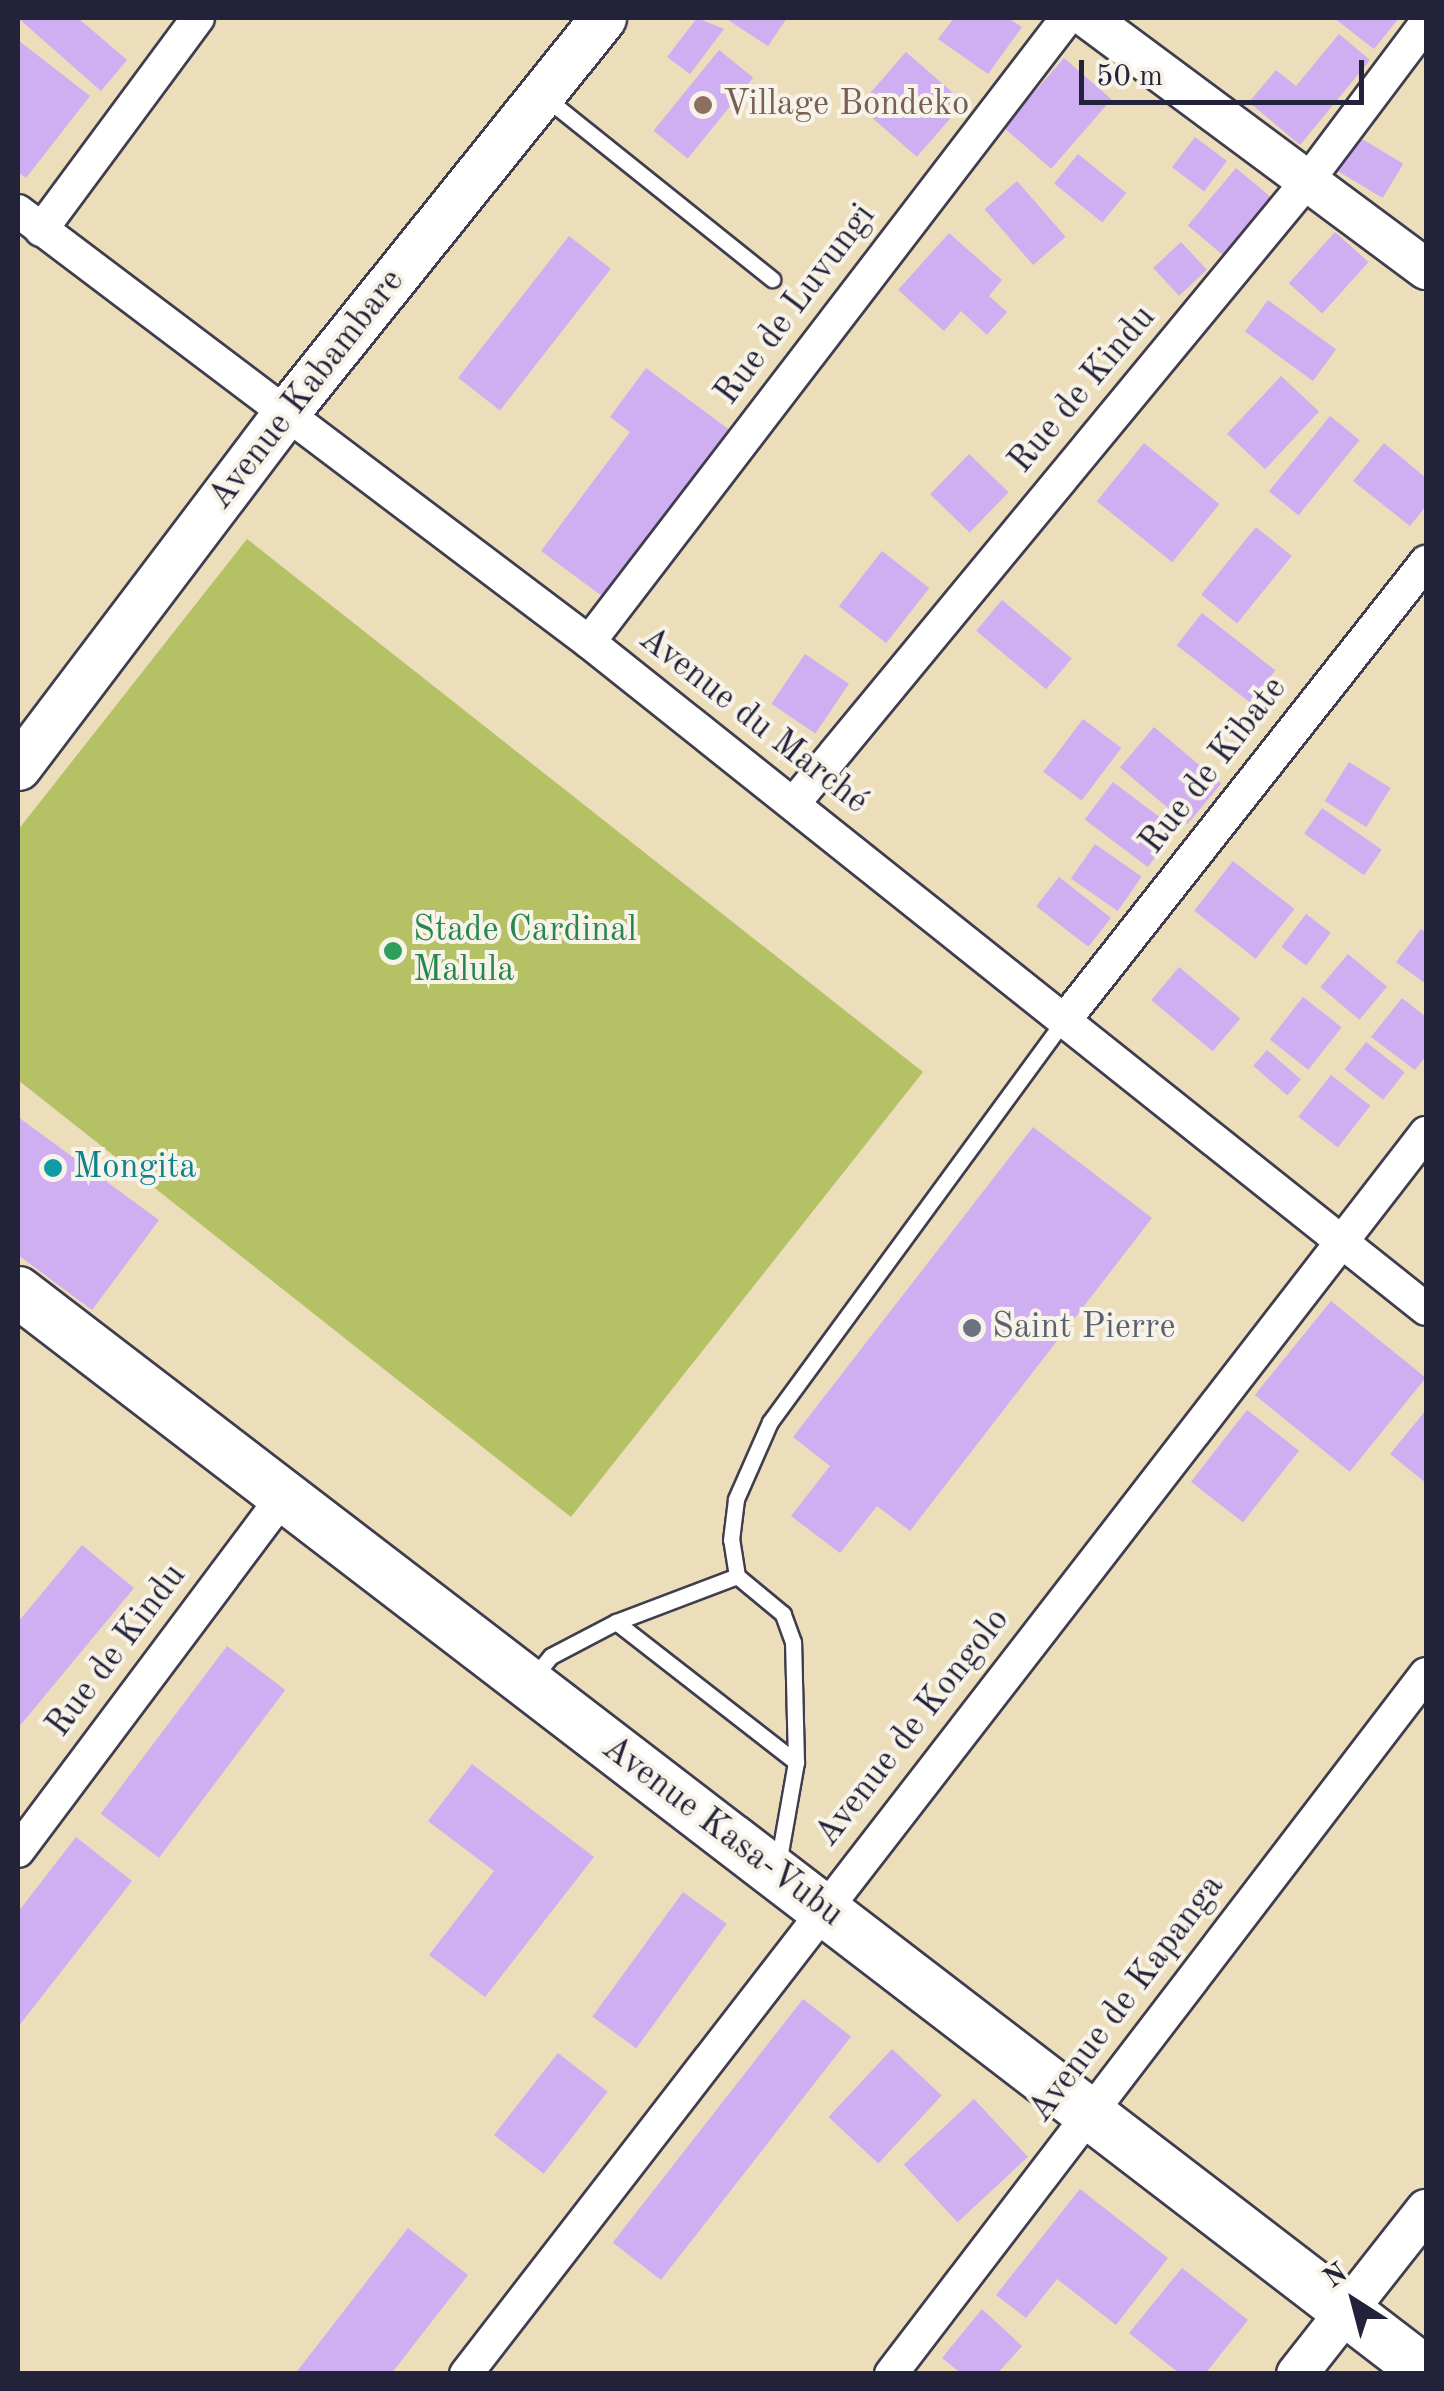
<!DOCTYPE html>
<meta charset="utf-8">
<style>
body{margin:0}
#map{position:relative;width:1444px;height:2391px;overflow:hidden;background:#ecdebb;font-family:"Old Standard TT",serif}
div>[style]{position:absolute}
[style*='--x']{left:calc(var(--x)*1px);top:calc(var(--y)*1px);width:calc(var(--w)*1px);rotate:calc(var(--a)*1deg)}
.green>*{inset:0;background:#b4c164}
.building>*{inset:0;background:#cfaef1;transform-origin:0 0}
.roads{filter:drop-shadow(2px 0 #403e4e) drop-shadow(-2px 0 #403e4e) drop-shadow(0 2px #403e4e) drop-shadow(0 -2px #403e4e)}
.service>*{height:15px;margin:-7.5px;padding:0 7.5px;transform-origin:7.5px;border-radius:7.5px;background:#fff}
.minor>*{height:32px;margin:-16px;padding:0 16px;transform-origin:16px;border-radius:16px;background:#fff}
.tertiary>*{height:40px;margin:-20px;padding:0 20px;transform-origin:20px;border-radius:20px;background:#fff}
.secondary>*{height:45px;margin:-22.5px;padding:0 22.5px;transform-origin:22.5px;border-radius:22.5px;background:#fff}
.primary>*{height:50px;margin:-25px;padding:0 25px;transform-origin:25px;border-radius:25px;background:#fff}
.dots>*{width:28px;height:28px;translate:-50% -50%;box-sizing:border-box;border:5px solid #f7f3e8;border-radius:50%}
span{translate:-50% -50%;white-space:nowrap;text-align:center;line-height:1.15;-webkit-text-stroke:8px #f7f3e8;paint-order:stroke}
.education-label{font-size:35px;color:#785e54}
.left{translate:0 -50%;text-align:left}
.street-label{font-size:35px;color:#22223b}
.leisure-label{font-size:35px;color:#27864d}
.culture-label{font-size:35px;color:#0d838f}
.worship-label{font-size:35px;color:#5b616d}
.frame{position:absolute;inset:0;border:20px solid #22223b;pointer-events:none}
.north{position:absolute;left:1304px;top:2251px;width:100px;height:100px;-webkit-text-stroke:8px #f7f3e8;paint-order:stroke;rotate:324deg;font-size:28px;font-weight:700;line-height:40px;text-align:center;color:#22223b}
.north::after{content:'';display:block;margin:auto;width:35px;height:45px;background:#22223b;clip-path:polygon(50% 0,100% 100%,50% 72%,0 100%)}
.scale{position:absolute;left:1079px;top:60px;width:285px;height:45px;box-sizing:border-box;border:5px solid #22223b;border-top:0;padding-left:12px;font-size:30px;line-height:35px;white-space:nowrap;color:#22223b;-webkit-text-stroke:8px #f7f3e8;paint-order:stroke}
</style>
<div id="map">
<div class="green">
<div style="clip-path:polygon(247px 539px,923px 1072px,571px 1517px,18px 1080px,18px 830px)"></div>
</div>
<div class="building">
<div style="clip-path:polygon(18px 18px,78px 18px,127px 60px,101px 91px)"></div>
<div style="clip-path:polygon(697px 18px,724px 29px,690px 74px,667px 57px)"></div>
<div style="clip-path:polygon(725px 18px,787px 18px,768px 46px)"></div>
<div style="clip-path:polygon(954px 18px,1008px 18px,1022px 27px,988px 74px,938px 39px)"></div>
<div style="clip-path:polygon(1334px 18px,1399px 18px,1374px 49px)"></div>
<div style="clip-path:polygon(1339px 34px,1370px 60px,1300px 145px,1249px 102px,1276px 70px,1296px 86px)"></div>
<div style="clip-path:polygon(18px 40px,90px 96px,26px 178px,18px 172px)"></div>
<div style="left:719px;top:50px;width:44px;height:104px;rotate:39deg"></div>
<div style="left:906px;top:52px;width:77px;height:72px;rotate:41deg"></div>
<div style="left:1064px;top:58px;width:63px;height:92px;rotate:41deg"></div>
<div style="left:1357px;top:136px;width:54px;height:40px;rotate:31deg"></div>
<div style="left:1195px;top:137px;width:40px;height:38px;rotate:37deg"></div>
<div style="left:1078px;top:154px;width:62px;height:38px;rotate:39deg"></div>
<div style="left:1236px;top:168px;width:47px;height:75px;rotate:40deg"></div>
<div style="left:1017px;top:181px;width:74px;height:43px;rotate:49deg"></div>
<div style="left:1335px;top:232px;width:45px;height:69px;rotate:42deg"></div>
<div style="clip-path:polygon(949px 233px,1002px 280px,989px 296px,1007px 312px,987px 335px,961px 311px,944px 331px,898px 290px)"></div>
<div style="left:569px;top:236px;width:53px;height:180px;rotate:38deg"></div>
<div style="left:1181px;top:242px;width:38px;height:38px;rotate:47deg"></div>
<div style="left:1268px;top:300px;width:84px;height:39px;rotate:36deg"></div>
<div style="clip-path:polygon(646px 368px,731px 431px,606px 599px,541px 551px,630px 432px,610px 417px)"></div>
<div style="left:1281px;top:376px;width:52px;height:79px;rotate:43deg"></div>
<div style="left:1330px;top:416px;width:38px;height:97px;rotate:39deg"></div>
<div style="left:1144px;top:443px;width:97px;height:75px;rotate:39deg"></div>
<div style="clip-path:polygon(1384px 443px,1426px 478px,1426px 506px,1410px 526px,1353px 481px)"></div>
<div style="left:969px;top:454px;width:55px;height:56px;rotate:44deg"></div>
<div style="left:1256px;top:527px;width:46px;height:87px;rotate:39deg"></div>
<div style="left:882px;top:551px;width:60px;height:70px;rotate:38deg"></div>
<div style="left:1002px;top:600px;width:91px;height:40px;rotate:40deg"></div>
<div style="left:1202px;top:613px;width:93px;height:41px;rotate:38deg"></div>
<div style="left:805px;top:654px;width:53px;height:60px;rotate:34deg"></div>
<div style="left:1083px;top:719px;width:48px;height:66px;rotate:37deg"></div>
<div style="left:1154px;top:727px;width:88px;height:53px;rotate:40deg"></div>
<div style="left:1349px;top:762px;width:49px;height:46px;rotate:32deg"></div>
<div style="left:1113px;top:782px;width:79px;height:47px;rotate:37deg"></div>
<div style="left:1322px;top:808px;width:73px;height:31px;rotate:35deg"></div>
<div style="left:1095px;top:844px;width:57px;height:42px;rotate:35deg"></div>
<div style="left:1233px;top:861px;width:78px;height:63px;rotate:38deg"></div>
<div style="left:1059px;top:877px;width:66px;height:37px;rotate:38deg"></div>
<div style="left:1306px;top:914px;width:31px;height:41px;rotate:37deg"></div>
<div style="clip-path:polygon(1421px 929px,1426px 933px,1426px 984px,1396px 962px)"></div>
<div style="left:1348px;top:954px;width:51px;height:43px;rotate:40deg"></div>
<div style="left:1179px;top:967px;width:80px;height:43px;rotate:40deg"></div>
<div style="left:1303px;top:997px;width:49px;height:54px;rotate:38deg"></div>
<div style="clip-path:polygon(1402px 998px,1426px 1017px,1426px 1056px,1415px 1070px,1371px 1037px)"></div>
<div style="left:1366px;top:1042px;width:49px;height:35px;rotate:38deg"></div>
<div style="left:1267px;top:1050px;width:45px;height:21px;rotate:41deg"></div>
<div style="left:1331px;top:1075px;width:50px;height:53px;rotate:38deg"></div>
<div style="clip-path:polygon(18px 1117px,159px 1220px,92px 1310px,18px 1255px)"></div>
<div style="clip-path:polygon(1033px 1127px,1152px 1218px,910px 1531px,877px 1506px,840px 1553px,791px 1516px,830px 1466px,793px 1437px)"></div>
<div style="left:1331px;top:1301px;width:122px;height:121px;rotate:39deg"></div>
<div style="left:1247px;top:1410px;width:66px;height:91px;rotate:38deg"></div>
<div style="clip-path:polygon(1426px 1410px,1426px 1483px,1390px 1454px)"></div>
<div style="clip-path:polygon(82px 1545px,134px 1588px,18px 1728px,18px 1622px)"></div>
<div style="left:227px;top:1646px;width:73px;height:210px;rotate:37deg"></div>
<div style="clip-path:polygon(472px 1764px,594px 1857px,485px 1997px,429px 1955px,494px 1871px,428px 1821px)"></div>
<div style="clip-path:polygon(76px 1837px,132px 1881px,18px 2027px,18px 1912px)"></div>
<div style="left:683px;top:1892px;width:54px;height:154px;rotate:36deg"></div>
<div style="left:803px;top:1999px;width:61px;height:309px;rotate:38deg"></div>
<div style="left:892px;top:2049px;width:68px;height:93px;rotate:43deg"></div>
<div style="left:558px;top:2053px;width:63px;height:104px;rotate:38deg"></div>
<div style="left:974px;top:2099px;width:79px;height:96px;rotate:47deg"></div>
<div style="clip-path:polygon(1080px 2189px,1168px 2258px,1116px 2325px,1057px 2279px,1026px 2318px,996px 2295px)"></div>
<div style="clip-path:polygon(408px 2228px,468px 2275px,391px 2374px,295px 2374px)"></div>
<div style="clip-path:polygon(1182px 2268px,1248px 2320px,1205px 2374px,1180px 2374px,1129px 2333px)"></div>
<div style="clip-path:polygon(982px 2309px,1022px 2346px,997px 2374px,962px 2374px,942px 2358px)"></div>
</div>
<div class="roads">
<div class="service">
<div style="--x:546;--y:98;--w:290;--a:38.7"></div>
<div style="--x:616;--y:1622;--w:228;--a:37.9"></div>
<div style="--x:796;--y:1762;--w:104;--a:100"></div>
<div style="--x:533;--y:1678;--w:28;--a:-51"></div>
<div style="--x:551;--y:1656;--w:73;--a:-27.6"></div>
<div style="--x:616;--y:1622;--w:129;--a:-20.8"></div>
<div style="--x:796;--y:1762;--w:120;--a:-91.4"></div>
<div style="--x:793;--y:1642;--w:30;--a:-110"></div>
<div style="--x:783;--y:1614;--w:60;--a:-140.4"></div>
<div style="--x:737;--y:1576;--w:36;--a:-99"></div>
<div style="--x:731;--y:1540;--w:41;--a:-83"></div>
<div style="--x:736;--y:1499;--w:84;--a:-66.2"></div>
<div style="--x:770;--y:1422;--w:497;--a:-53.8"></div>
</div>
<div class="minor">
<div style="--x:18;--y:211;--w:715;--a:37.05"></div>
<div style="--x:589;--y:642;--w:1070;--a:38.55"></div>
<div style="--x:41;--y:230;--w:264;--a:-53.5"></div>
<div style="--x:589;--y:642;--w:786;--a:-52.55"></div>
<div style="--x:794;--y:803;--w:809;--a:-50.47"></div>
<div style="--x:1309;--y:179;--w:195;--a:-53.1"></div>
<div style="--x:1064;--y:1021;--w:585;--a:-51.74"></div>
<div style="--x:18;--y:1851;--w:439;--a:-53.2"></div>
<div style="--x:466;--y:2374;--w:1569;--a:-52.28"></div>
<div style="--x:891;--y:2374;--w:881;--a:-52.61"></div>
</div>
<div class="tertiary">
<div style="--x:1088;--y:18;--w:421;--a:36.6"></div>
<div style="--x:1297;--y:2374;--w:209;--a:-51.8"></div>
</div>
<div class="secondary">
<div style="--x:18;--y:767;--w:448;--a:-52.9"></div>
<div style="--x:288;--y:410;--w:503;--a:-51.22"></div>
</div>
<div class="primary">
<div style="--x:18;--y:1292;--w:1775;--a:37.49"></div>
</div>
</div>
<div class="dots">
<div style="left:703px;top:105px;background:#8d6e63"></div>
<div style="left:393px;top:951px;background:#2e9e5b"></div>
<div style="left:53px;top:1168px;background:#0f9aa8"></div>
<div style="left:972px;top:1328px;background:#6b7280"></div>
</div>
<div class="education-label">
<span class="left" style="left:723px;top:105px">Village Bondeko</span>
</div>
<div class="street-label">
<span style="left:796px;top:305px;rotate:-53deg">Rue de Luvungi</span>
<span style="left:307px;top:390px;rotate:-52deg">Avenue Kabambare</span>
<span style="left:1083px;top:390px;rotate:-50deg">Rue de Kindu</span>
<span style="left:753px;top:721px;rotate:38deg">Avenue du Marché</span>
<span style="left:1214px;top:766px;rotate:-52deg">Rue de Kibate</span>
<span style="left:117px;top:1651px;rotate:-53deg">Rue de Kindu</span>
<span style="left:913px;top:1728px;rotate:-52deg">Avenue de Kongolo</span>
<span style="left:722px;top:1832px;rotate:37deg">Avenue Kasa-Vubu</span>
<span style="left:1127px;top:1999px;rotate:-53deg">Avenue de Kapanga</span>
</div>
<div class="leisure-label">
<span class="left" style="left:413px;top:951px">Stade Cardinal<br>Malula</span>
</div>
<div class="culture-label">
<span class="left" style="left:73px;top:1168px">Mongita</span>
</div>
<div class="worship-label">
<span class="left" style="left:992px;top:1328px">Saint Pierre</span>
</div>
<div class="frame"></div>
<div class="north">N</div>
<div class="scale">50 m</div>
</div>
